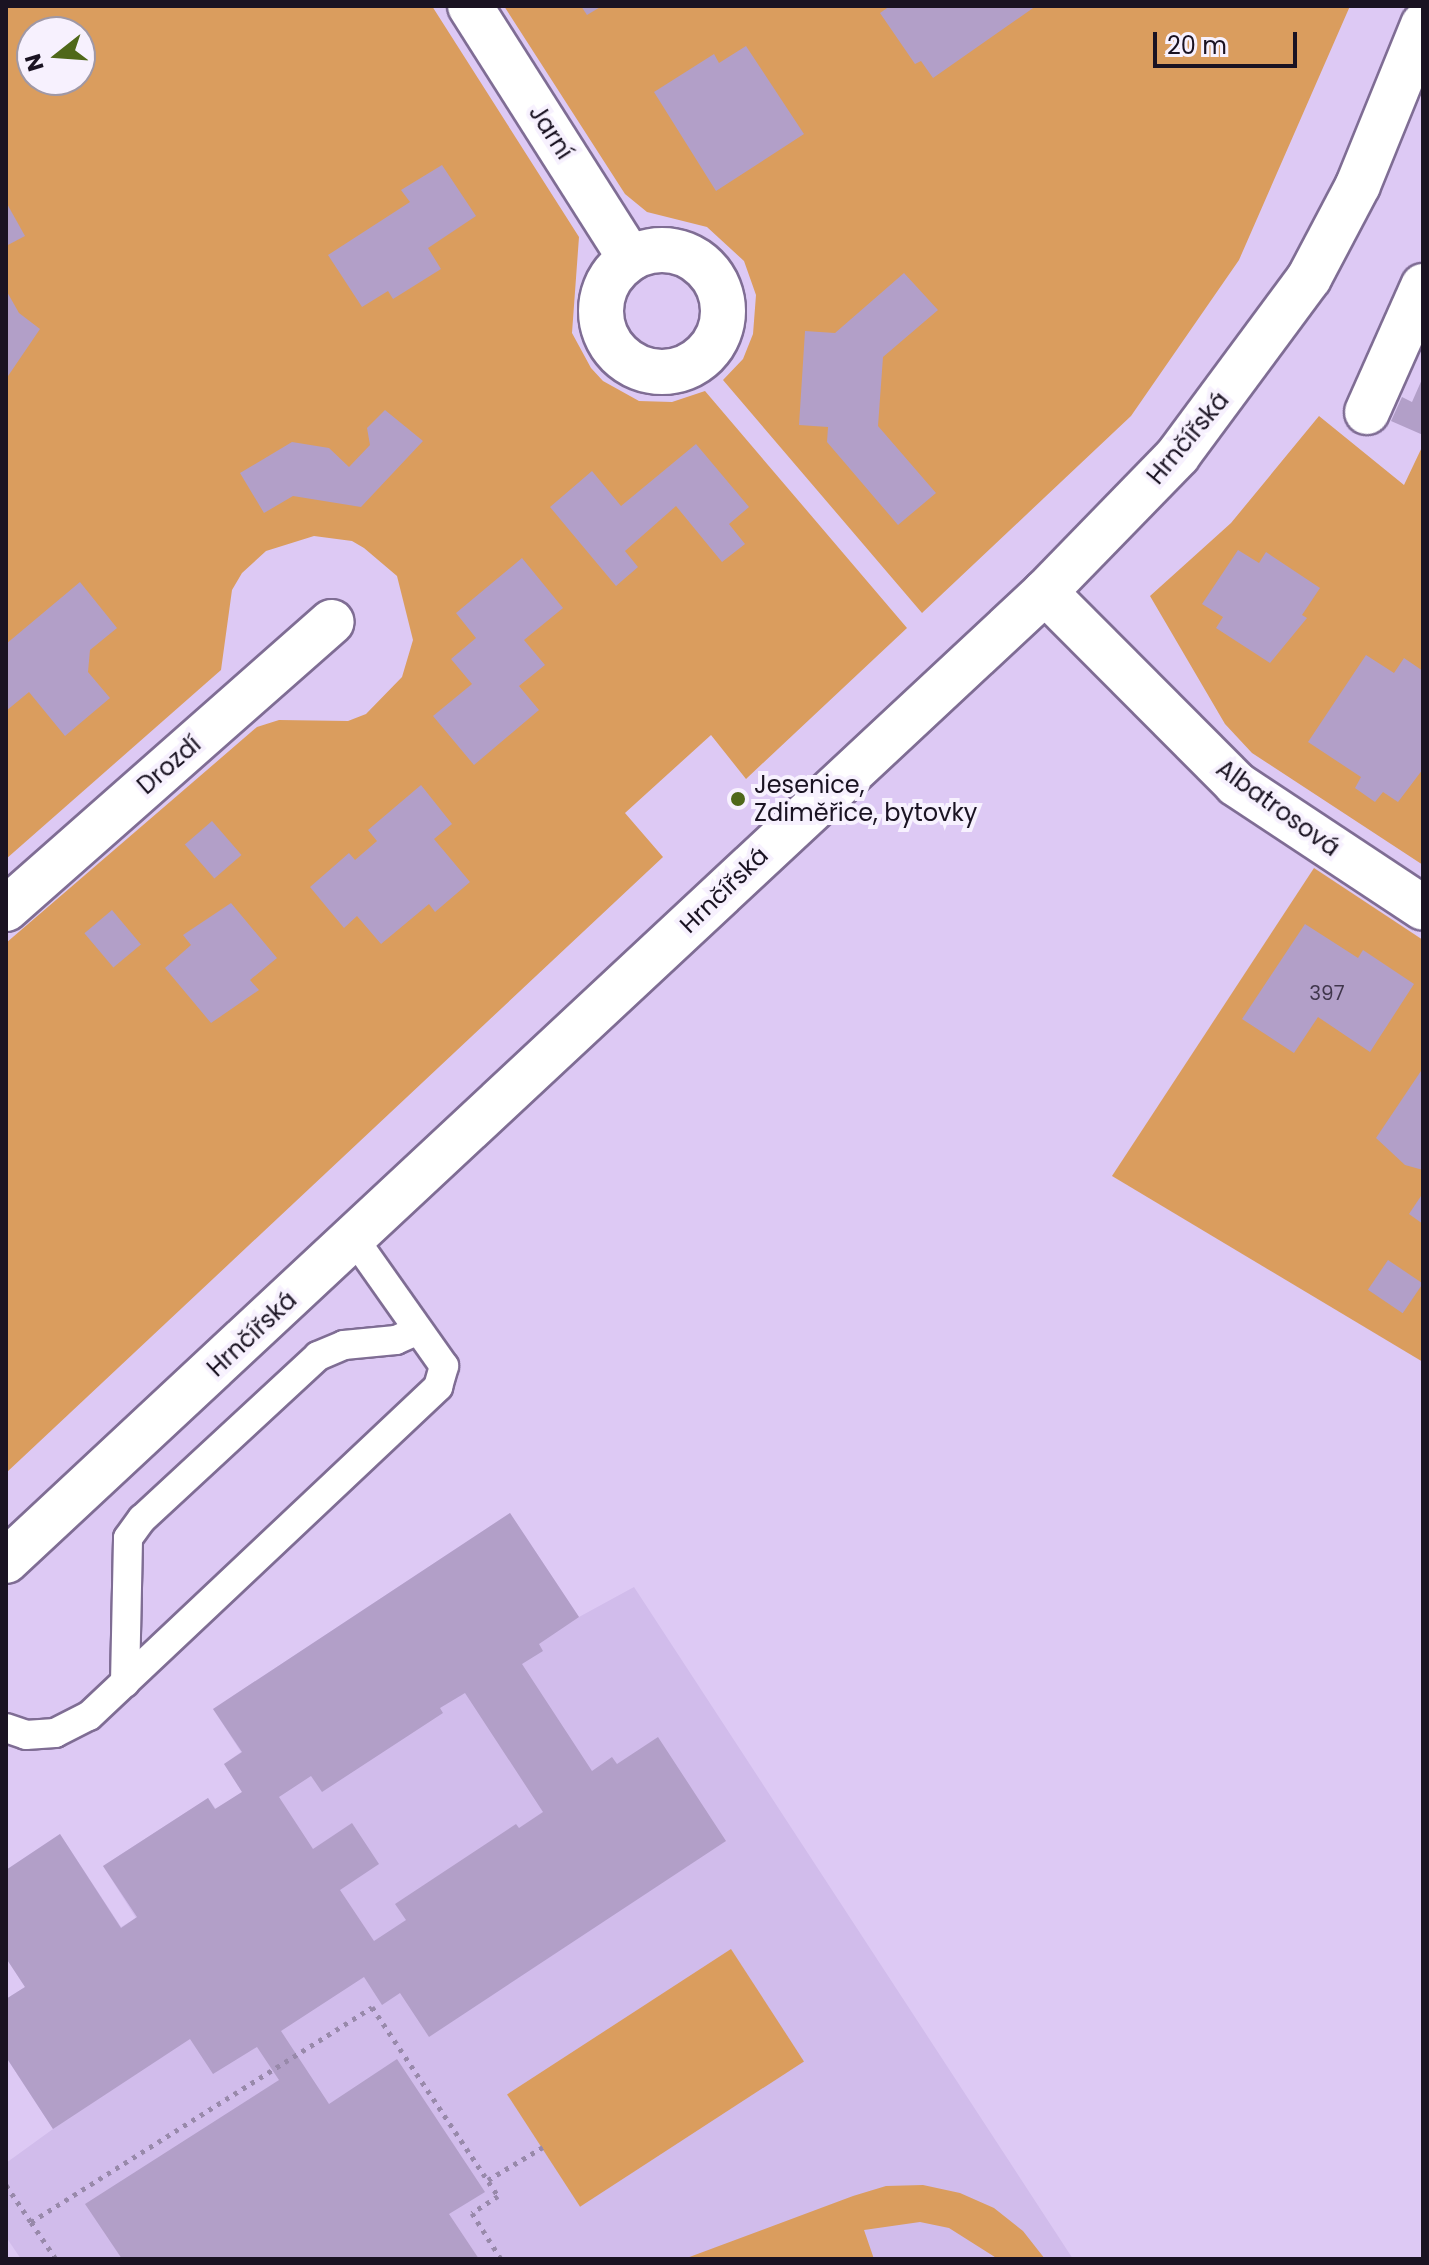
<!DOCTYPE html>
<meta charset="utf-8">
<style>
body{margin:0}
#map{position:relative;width:1429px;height:2265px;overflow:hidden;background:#ddc9f4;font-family:Poppins,sans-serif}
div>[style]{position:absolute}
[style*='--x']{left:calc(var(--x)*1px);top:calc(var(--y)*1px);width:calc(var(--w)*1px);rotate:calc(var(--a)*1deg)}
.built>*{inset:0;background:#d1bceb}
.green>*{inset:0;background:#da9d5e;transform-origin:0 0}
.building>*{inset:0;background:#b29fc8;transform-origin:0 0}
.path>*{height:5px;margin-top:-2.5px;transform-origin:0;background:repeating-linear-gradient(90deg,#9889aa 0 4px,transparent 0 10px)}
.roads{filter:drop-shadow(2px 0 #7f6d94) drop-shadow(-2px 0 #7f6d94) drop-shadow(0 2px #7f6d94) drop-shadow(0 -2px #7f6d94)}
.lane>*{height:28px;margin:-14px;padding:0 14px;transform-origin:14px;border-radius:14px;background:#fff}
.street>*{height:44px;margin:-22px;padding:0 22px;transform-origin:22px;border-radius:22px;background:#fff}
.street>.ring{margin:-22px;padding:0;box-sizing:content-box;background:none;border:44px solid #fff;border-radius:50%}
.secondary>*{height:44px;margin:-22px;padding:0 22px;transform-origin:22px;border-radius:22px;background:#fff}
.dots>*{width:22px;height:22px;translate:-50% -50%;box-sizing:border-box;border:4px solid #f7f1fe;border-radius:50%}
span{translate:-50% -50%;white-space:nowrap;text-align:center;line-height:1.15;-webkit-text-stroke:8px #f7f1fe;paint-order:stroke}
.number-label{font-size:20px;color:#40364c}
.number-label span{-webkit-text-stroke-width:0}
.street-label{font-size:24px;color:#1a1322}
.poi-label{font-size:24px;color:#1a1322}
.left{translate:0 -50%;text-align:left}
.frame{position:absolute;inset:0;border:8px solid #1a1322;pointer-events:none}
.north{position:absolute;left:16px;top:16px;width:80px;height:80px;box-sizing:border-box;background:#f7f1fe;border:2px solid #9f98a6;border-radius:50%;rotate:253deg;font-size:22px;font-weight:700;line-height:32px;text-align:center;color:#1a1322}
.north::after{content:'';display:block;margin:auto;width:28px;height:36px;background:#4f6819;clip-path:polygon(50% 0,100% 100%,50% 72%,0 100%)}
.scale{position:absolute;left:1153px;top:32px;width:144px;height:36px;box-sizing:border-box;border:4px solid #1a1322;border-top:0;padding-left:10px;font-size:24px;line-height:28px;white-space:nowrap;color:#1a1322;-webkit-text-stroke:6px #f7f1fe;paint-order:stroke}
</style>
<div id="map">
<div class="built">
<div style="clip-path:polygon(510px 1513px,579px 1617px,634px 1587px,1073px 2259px,21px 2259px,6px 2237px,6px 2163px,53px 2129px,6px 2057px,6px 1999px,25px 1987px,6px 1958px,6px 1870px,60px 1834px,121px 1927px,136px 1918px,103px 1866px,208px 1798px,216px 1809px,242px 1792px,224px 1764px,241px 1752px,213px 1709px)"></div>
</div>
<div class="green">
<div style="clip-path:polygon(evenodd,6px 6px,432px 6px,579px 237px,572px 333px,591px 368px,603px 381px,639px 401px,672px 402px,705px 391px,907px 628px,746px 779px,711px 735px,625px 813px,663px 857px,6px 1473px,6px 943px,257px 727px,279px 720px,348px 721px,366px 714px,402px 677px,413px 640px,397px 576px,364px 548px,352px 541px,314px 536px,266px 551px,242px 573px,232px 590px,221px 670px,6px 859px,6px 6px,32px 32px,80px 32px,80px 80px,32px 80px,32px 32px)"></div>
<div style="clip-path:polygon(504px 6px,1350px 6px,1239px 260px,1131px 416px,922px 613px,723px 380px,743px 359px,753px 334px,756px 295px,744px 261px,707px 227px,647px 212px,625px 194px)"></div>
<div style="clip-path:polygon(1319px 416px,1404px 485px,1423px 445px,1423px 865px,1252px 753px,1225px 724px,1150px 596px,1231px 523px)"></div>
<div style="clip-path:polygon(1314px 868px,1423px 940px,1423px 1362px,1112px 1176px)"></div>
<div style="left:731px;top:1949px;width:134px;height:267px;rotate:57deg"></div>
<div style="clip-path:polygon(923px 2185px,960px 2193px,994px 2208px,1023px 2231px,1045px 2259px,998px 2259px,949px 2228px,920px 2222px,864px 2230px,874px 2259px,684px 2259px,853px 2196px,886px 2186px)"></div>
</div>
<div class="building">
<div style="clip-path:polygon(581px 6px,602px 6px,587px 15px)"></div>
<div style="clip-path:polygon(890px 6px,1036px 6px,933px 78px,921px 61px,915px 64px,880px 13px)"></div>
<div style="clip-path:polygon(746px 46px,804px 134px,716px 191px,654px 92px,714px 54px,719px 63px)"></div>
<div style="clip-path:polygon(442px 165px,476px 216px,428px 248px,441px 269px,393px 299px,388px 291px,362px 307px,328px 255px,410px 202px,401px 190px)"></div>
<div style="clip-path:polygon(6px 202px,25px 236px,6px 246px)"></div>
<div style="clip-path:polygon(904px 273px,938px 310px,883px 357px,878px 426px,936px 493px,898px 525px,827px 442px,828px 427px,799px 425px,805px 331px,835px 333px)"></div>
<div style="clip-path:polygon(6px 290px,19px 313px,40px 329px,6px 379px)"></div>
<div style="clip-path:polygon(1423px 377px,1423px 435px,1391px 421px,1402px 397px,1412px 402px)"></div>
<div style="clip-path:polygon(385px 410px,423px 441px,361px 507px,293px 496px,264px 513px,240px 473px,292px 442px,329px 448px,349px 467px,370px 445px,367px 428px)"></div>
<div style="clip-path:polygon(696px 444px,749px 507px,729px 524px,745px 544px,722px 562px,676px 506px,625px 551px,638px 567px,616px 586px,550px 507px,592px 471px,621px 506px)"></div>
<div style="clip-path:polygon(1238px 550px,1259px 563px,1266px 552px,1320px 588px,1302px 615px,1307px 618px,1270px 663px,1216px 628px,1223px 617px,1202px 604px)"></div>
<div style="clip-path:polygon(522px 558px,563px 608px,524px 640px,545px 665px,519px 686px,539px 710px,474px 765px,433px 716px,472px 684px,451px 659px,476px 638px,456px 613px)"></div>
<div style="clip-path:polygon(80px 582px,117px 628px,90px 650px,88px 672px,110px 698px,65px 736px,29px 692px,6px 711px,6px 644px)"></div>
<div style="clip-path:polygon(1366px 655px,1394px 673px,1404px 658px,1423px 671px,1423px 769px,1398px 802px,1383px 792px,1375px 802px,1355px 788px,1361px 777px,1308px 742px)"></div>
<div style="clip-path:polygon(421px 785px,452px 824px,434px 839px,470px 882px,435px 912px,429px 904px,381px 944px,357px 916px,344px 928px,310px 887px,349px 853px,355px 860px,377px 841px,368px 830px)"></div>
<div style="left:212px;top:821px;width:45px;height:36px;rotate:49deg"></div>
<div style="clip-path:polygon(231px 903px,277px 958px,250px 980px,259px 990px,211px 1023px,165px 968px,191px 945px,183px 935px)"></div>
<div style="left:112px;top:910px;width:45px;height:36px;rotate:50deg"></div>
<div style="clip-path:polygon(1305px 924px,1358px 958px,1363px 950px,1414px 984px,1370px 1052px,1318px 1017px,1294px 1053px,1242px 1019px)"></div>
<div style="clip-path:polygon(1423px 1068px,1423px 1170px,1405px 1165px,1376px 1138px)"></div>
<div style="clip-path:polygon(1423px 1193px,1423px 1224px,1409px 1214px)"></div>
<div style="left:1388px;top:1260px;width:42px;height:36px;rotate:34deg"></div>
<div style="clip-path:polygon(evenodd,510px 1513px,579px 1617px,539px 1644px,543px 1651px,522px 1664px,592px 1771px,612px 1757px,617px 1764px,658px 1737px,726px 1841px,429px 2037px,400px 1993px,382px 2005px,364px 1977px,281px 2031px,329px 2104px,397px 2059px,485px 2192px,449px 2214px,479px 2259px,122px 2259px,85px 2204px,279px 2080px,257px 2047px,213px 2074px,190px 2039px,53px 2129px,6px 2057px,6px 1999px,25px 1987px,6px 1958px,6px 1870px,60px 1834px,121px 1928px,137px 1917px,103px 1866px,208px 1798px,215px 1809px,242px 1792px,224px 1764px,242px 1752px,213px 1709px,510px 1513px,465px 1693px,543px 1812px,519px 1828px,516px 1824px,395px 1904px,406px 1920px,374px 1941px,340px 1890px,379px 1864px,352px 1823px,313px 1849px,279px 1797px,311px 1776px,322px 1792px,443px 1713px,440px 1708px,465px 1693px)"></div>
</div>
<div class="path">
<div style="--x:488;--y:2180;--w:64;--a:-31"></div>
<div style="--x:6;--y:2185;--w:45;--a:56"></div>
<div style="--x:31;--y:2222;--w:403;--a:-32.2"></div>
<div style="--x:372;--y:2007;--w:227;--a:56.3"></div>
<div style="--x:498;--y:2196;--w:31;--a:147"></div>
<div style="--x:472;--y:2213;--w:54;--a:57.8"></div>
<div style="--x:31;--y:2222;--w:45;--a:56"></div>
</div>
<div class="roads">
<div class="lane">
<div style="--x:125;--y:1683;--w:145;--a:-88.8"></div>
<div style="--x:128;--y:1538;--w:24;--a:-54"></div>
<div style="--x:142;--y:1519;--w:240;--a:-42.8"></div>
<div style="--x:318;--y:1356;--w:28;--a:-23"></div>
<div style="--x:344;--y:1345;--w:52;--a:-5.5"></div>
<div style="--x:396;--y:1340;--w:24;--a:-24"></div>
<div style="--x:6;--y:1728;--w:21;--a:19"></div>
<div style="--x:26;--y:1735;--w:29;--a:-4"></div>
<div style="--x:55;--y:1733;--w:38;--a:-27"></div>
<div style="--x:89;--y:1716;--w:480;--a:-43.3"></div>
<div style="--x:438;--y:1387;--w:22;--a:-74"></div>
<div style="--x:444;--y:1366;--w:154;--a:-125.2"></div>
</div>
<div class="street">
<div style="--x:470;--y:6;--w:299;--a:57.6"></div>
<div class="ring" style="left:601px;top:250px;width:78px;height:78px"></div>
<div style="--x:1367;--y:412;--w:138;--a:-66"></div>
<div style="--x:1045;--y:592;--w:271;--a:45.1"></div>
<div style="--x:1236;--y:784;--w:224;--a:33.5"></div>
<div style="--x:6;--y:909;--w:434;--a:-41.4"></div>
</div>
<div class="secondary">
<div style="--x:6;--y:1561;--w:1421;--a:-43"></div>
<div style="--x:1045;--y:592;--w:191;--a:-45.8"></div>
<div style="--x:1178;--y:455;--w:220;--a:-53.5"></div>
<div style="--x:1309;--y:278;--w:105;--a:-62.2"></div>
<div style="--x:1358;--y:185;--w:173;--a:-67.9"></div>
</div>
</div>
<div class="dots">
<div style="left:738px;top:799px;background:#4f6819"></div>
</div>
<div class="number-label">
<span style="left:1327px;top:993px">397</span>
</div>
<div class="street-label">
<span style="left:551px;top:132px;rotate:57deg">Jarní</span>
<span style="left:1188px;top:438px;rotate:-50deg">Hrnčířská</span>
<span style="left:169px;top:765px;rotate:-41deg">Drozdí</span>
<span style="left:1278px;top:808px;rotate:36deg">Albatrosová</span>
<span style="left:724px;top:890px;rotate:-44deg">Hrnčířská</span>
<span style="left:252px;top:1334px;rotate:-43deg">Hrnčířská</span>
</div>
<div class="poi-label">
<span class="left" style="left:754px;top:799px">Jesenice,<br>Zdiměřice, bytovky</span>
</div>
<div class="frame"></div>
<div class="north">N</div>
<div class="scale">20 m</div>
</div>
